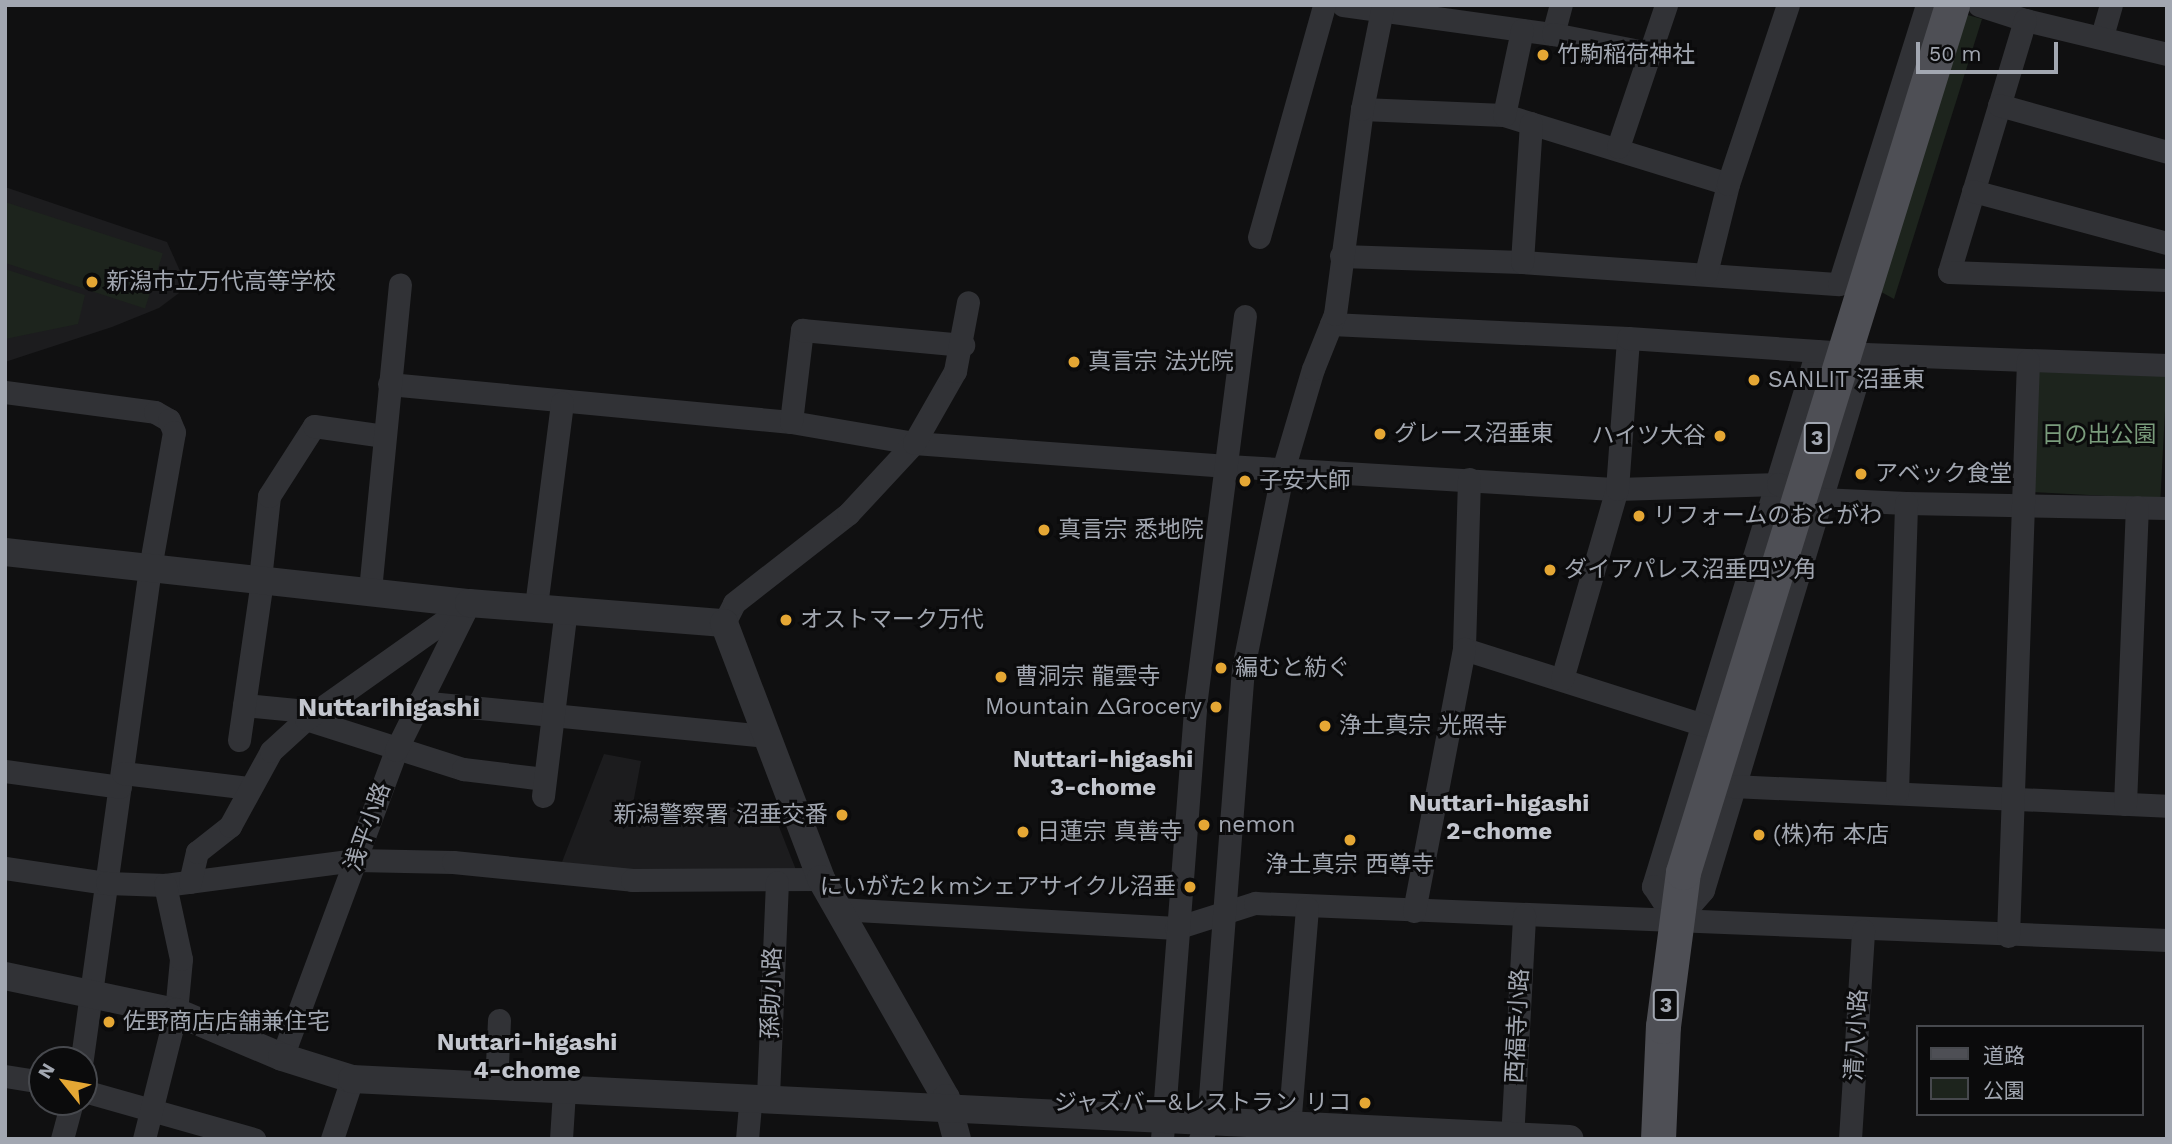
<!DOCTYPE html>
<meta charset="utf-8">
<style>
body{margin:0}
#map{position:relative;width:2172px;height:1144px;overflow:hidden;background:#101011;font-family:"Work Sans","Noto Sans JP",sans-serif}
div>[style]{position:absolute}
[style*='--x']{left:calc(var(--x)*1px);top:calc(var(--y)*1px);width:calc(var(--w)*1px);rotate:calc(var(--a)*1deg)}
.built>*{inset:0;background:#1c1c1e}
.green>*{inset:0;background:#1d241d;transform-origin:0 0}
.minor>*{height:23px;margin:-11.5px;padding:0 11.5px;transform-origin:11.5px;border-radius:11.5px;background:#313236}
.tertiary>*{height:28px;margin:-14px;padding:0 14px;transform-origin:14px;border-radius:14px;background:#313236}
.primary>*{height:35px;margin:-17.5px;padding:0 17.5px;transform-origin:17.5px;border-radius:17.5px;background:#4e4f55}
.dots>*{width:19px;height:19px;translate:-50% -50%;box-sizing:border-box;border:4px solid #0b0b0c;border-radius:50%}
span{translate:-50% -50%;white-space:nowrap;text-align:center;line-height:1.15;-webkit-text-stroke:6px #0b0b0c;paint-order:stroke}
.shield-label span{padding:2px 5px;background:#0b0b0c;border:2px solid;border-radius:5px;-webkit-text-stroke-width:0}
.shield-label{font-size:21px;color:#a2a7b1;font-weight:700}
.poi-label{font-size:23px;color:#a2a7b1}
.left{translate:0 -50%;text-align:left}
.right{translate:-100% -50%;text-align:right}
.park-label{font-size:23px;color:#7a9c7c}
.street-label{font-size:23px;color:#a2a7b1}
.neighbourhood-label{font-size:24px;color:#c3c6ce;font-weight:700}
.quarter-label{font-size:26px;color:#c3c6ce;font-weight:700}
.frame{position:absolute;inset:0;border:7px solid #a2a7b1;pointer-events:none}
.legend{position:absolute;left:1916px;top:1025px;width:228px;height:91px;box-sizing:border-box;background:#0b0b0c;border:2px solid #47494e;margin:0;padding:9px 12px;list-style:none;font-size:21px;color:#a2a7b1}
.legend li{display:flex;align-items:center;gap:14px;height:35px}
.legend b{width:35px;border:2px solid #47494e}
.north{position:absolute;left:28px;top:1046px;width:70px;height:70px;box-sizing:border-box;background:#0b0b0c;border:2px solid #47494e;border-radius:50%;rotate:301deg;font-size:19px;font-weight:700;line-height:28px;text-align:center;color:#a2a7b1}
.north::after{content:'';display:block;margin:auto;width:24px;height:32px;background:#e5a734;clip-path:polygon(50% 0,100% 100%,50% 72%,0 100%)}
.scale{position:absolute;left:1916px;top:42px;width:142px;height:32px;box-sizing:border-box;border:4px solid #a2a7b1;border-top:0;padding-left:9px;font-size:21px;line-height:24px;white-space:nowrap;color:#a2a7b1;-webkit-text-stroke:5px #0b0b0c;paint-order:stroke}
</style>
<div id="map">
<div class="built">
<div style="clip-path:polygon(5px 187px,167px 242px,180px 271px,179px 293px,159px 308px,112px 327px,5px 362px)"></div>
<div style="clip-path:polygon(604px 754px,641px 761px,633px 804px,772px 809px,798px 875px,637px 873px,562px 862px)"></div>
</div>
<div class="green">
<div style="clip-path:polygon(1964px 14px,1982px 19px,1894px 299px,1854px 277px)"></div>
<div style="left:5px;top:202px;width:166px;height:58px;rotate:18deg"></div>
<div style="clip-path:polygon(5px 269px,85px 295px,78px 324px,5px 339px)"></div>
<div style="left:2035px;top:369px;width:132px;height:123px;rotate:3deg"></div>
</div>
<div class="minor">
<div style="--x:1343;--y:5;--w:212;--a:7.9"></div>
<div style="--x:1553;--y:34;--w:30;--a:-75"></div>
<div style="--x:1979;--y:5;--w:48;--a:18.1"></div>
<div style="--x:1553;--y:34;--w:98;--a:11.2"></div>
<div style="--x:2102;--y:36;--w:32;--a:-74"></div>
<div style="--x:2167;--y:54;--w:146;--a:-166.5"></div>
<div style="--x:2025;--y:20;--w:263;--a:106.8"></div>
<div style="--x:1949;--y:272;--w:218;--a:2.1"></div>
<div style="--x:1999;--y:105;--w:174;--a:15.6"></div>
<div style="--x:1362;--y:109;--w:142;--a:2.4"></div>
<div style="--x:1504;--y:115;--w:234;--a:17.1"></div>
<div style="--x:1504;--y:115;--w:87;--a:-78"></div>
<div style="--x:1618;--y:147;--w:150;--a:-71.3"></div>
<div style="--x:1973;--y:191;--w:201;--a:15"></div>
<div style="--x:1259;--y:237;--w:241;--a:-74.3"></div>
<div style="--x:1341;--y:256;--w:181;--a:1.9"></div>
<div style="--x:1522;--y:262;--w:318;--a:4"></div>
<div style="--x:1839;--y:284;--w:293;--a:-72.5"></div>
<div style="--x:1522;--y:262;--w:139;--a:-86.3"></div>
<div style="--x:1706;--y:273;--w:92;--a:-76.1"></div>
<div style="--x:1728;--y:184;--w:189;--a:-71.5"></div>
<div style="--x:1331;--y:324;--w:297;--a:2.7"></div>
<div style="--x:1817;--y:351;--w:560;--a:107.04"></div>
<div style="--x:1653;--y:886;--w:42;--a:56.7"></div>
<div style="--x:1676;--y:921;--w:41;--a:-48.9"></div>
<div style="--x:1703;--y:890;--w:560;--a:-73.18"></div>
<div style="--x:389;--y:384;--w:404;--a:5.4"></div>
<div style="--x:791;--y:422;--w:125;--a:9.7"></div>
<div style="--x:914;--y:443;--w:314;--a:4.2"></div>
<div style="--x:1227;--y:466;--w:391;--a:3.4"></div>
<div style="--x:1617;--y:489;--w:161;--a:-1.8"></div>
<div style="--x:1778;--y:484;--w:46;--a:19.2"></div>
<div style="--x:1821;--y:499;--w:85;--a:2.7"></div>
<div style="--x:1906;--y:503;--w:261;--a:1.1"></div>
<div style="--x:5;--y:392;--w:151;--a:7.6"></div>
<div style="--x:155;--y:412;--w:16;--a:30"></div>
<div style="--x:169;--y:420;--w:13;--a:67"></div>
<div style="--x:174;--y:432;--w:138;--a:100"></div>
<div style="--x:150;--y:568;--w:497;--a:97.9"></div>
<div style="--x:791;--y:422;--w:93;--a:-83.2"></div>
<div style="--x:802;--y:330;--w:162;--a:5.3"></div>
<div style="--x:1469;--y:479;--w:170;--a:91.7"></div>
<div style="--x:1464;--y:649;--w:251;--a:17.6"></div>
<div style="--x:260;--y:579;--w:83;--a:-83.8"></div>
<div style="--x:269;--y:496;--w:83;--a:-57.3"></div>
<div style="--x:314;--y:426;--w:71;--a:8.1"></div>
<div style="--x:370;--y:590;--w:307;--a:-84.4"></div>
<div style="--x:536;--y:606;--w:205;--a:-82.7"></div>
<div style="--x:724;--y:623;--w:22;--a:-63"></div>
<div style="--x:734;--y:603;--w:145;--a:-38"></div>
<div style="--x:848;--y:514;--w:97;--a:-47.1"></div>
<div style="--x:914;--y:443;--w:83;--a:-60.3"></div>
<div style="--x:955;--y:371;--w:70;--a:-79.3"></div>
<div style="--x:1562;--y:679;--w:198;--a:-73.9"></div>
<div style="--x:1617;--y:489;--w:151;--a:-85.8"></div>
<div style="--x:1628;--y:338;--w:238;--a:3.9"></div>
<div style="--x:1865;--y:354;--w:302;--a:2.1"></div>
<div style="--x:419;--y:702;--w:349;--a:5.6"></div>
<div style="--x:244;--y:705;--w:73;--a:5.5"></div>
<div style="--x:306;--y:719;--w:165;--a:17.7"></div>
<div style="--x:463;--y:769;--w:82;--a:7"></div>
<div style="--x:239;--y:740;--w:161;--a:-81.8"></div>
<div style="--x:5;--y:771;--w:116;--a:7.9"></div>
<div style="--x:123;--y:773;--w:126;--a:6.8"></div>
<div style="--x:1732;--y:786;--w:435;--a:2.6"></div>
<div style="--x:1897;--y:792;--w:289;--a:-88.2"></div>
<div style="--x:543;--y:796;--w:188;--a:-83"></div>
<div style="--x:2125;--y:804;--w:297;--a:-87.7"></div>
<div style="--x:5;--y:868;--w:103;--a:8.4"></div>
<div style="--x:107;--y:883;--w:58;--a:2"></div>
<div style="--x:165;--y:885;--w:193;--a:-7.5"></div>
<div style="--x:356;--y:860;--w:97;--a:1.2"></div>
<div style="--x:453;--y:862;--w:180;--a:5.7"></div>
<div style="--x:632;--y:880;--w:189;--a:-0.3"></div>
<div style="--x:190;--y:882;--w:31;--a:-77"></div>
<div style="--x:197;--y:852;--w:42;--a:-38.2"></div>
<div style="--x:230;--y:826;--w:85;--a:-61.3"></div>
<div style="--x:271;--y:751;--w:47;--a:-42.4"></div>
<div style="--x:306;--y:719;--w:194;--a:-35.3"></div>
<div style="--x:838;--y:909;--w:339;--a:3.2"></div>
<div style="--x:1176;--y:928;--w:83;--a:-17.6"></div>
<div style="--x:1255;--y:903;--w:913;--a:2.32"></div>
<div style="--x:1414;--y:911;--w:267;--a:-79.2"></div>
<div style="--x:2008;--y:936;--w:576;--a:-88.01"></div>
<div style="--x:282;--y:1057;--w:327;--a:-69.6"></div>
<div style="--x:396;--y:750;--w:164;--a:-63.6"></div>
<div style="--x:5;--y:1076;--w:37;--a:9"></div>
<div style="--x:496;--y:1086;--w:66;--a:-87.4"></div>
<div style="--x:84;--y:1091;--w:177;--a:15.8"></div>
<div style="--x:774;--y:1101;--w:8;--a:-140"></div>
<div style="--x:768;--y:1096;--w:214;--a:-87.6"></div>
<div style="--x:1289;--y:1127;--w:220;--a:-85.3"></div>
<div style="--x:62;--y:1139;--w:38;--a:-75"></div>
<div style="--x:144;--y:1139;--w:131;--a:-75.9"></div>
<div style="--x:176;--y:1012;--w:53;--a:-84.6"></div>
<div style="--x:181;--y:959;--w:76;--a:-102.2"></div>
<div style="--x:332;--y:1139;--w:63;--a:-71.6"></div>
<div style="--x:561;--y:1139;--w:48;--a:-86.4"></div>
<div style="--x:747;--y:1139;--w:38;--a:-85"></div>
<div style="--x:1162;--y:1139;--w:442;--a:-85.6"></div>
<div style="--x:1196;--y:698;--w:385;--a:-82.7"></div>
<div style="--x:1200;--y:1139;--w:18;--a:-63"></div>
<div style="--x:1208;--y:1123;--w:456;--a:-85.6"></div>
<div style="--x:1243;--y:668;--w:202;--a:-78.6"></div>
<div style="--x:1283;--y:470;--w:105;--a:-73.5"></div>
<div style="--x:1313;--y:369;--w:59;--a:-68.2"></div>
<div style="--x:1335;--y:314;--w:207;--a:-82.5"></div>
<div style="--x:1362;--y:109;--w:106;--a:-78.6"></div>
<div style="--x:1512;--y:1139;--w:224;--a:-86.9"></div>
<div style="--x:1850;--y:1139;--w:209;--a:-86.4"></div>
</div>
<div class="tertiary">
<div style="--x:5;--y:552;--w:467;--a:6.3"></div>
<div style="--x:469;--y:603;--w:256;--a:4.5"></div>
<div style="--x:724;--y:623;--w:274;--a:69.2"></div>
<div style="--x:821;--y:879;--w:252;--a:60.3"></div>
<div style="--x:946;--y:1098;--w:42;--a:75"></div>
<div style="--x:5;--y:976;--w:175;--a:11.9"></div>
<div style="--x:176;--y:1012;--w:115;--a:23"></div>
<div style="--x:282;--y:1057;--w:73;--a:17.4"></div>
<div style="--x:352;--y:1079;--w:1219;--a:2.82"></div>
</div>
<div class="primary">
<div style="--x:1658;--y:1139;--w:113;--a:-87.5"></div>
<div style="--x:1663;--y:1026;--w:155;--a:-82.6"></div>
<div style="--x:1683;--y:872;--w:908;--a:-72.76"></div>
</div>
<div class="dots">
<div style="left:1543px;top:55px;background:#e5a734"></div>
<div style="left:92px;top:282px;background:#e5a734"></div>
<div style="left:1074px;top:362px;background:#e5a734"></div>
<div style="left:1754px;top:380px;background:#e5a734"></div>
<div style="left:1380px;top:434px;background:#e5a734"></div>
<div style="left:1720px;top:436px;background:#e5a734"></div>
<div style="left:1861px;top:474px;background:#e5a734"></div>
<div style="left:1245px;top:481px;background:#e5a734"></div>
<div style="left:1639px;top:516px;background:#e5a734"></div>
<div style="left:1044px;top:530px;background:#e5a734"></div>
<div style="left:1550px;top:570px;background:#e5a734"></div>
<div style="left:786px;top:620px;background:#e5a734"></div>
<div style="left:1221px;top:668px;background:#e5a734"></div>
<div style="left:1001px;top:677px;background:#e5a734"></div>
<div style="left:1216px;top:707px;background:#e5a734"></div>
<div style="left:1325px;top:726px;background:#e5a734"></div>
<div style="left:842px;top:815px;background:#e5a734"></div>
<div style="left:1204px;top:825px;background:#e5a734"></div>
<div style="left:1023px;top:832px;background:#e5a734"></div>
<div style="left:1759px;top:835px;background:#e5a734"></div>
<div style="left:1350px;top:840px;background:#e5a734"></div>
<div style="left:1190px;top:887px;background:#e5a734"></div>
<div style="left:109px;top:1022px;background:#e5a734"></div>
<div style="left:1365px;top:1103px;background:#e5a734"></div>
</div>
<div class="shield-label">
<span style="left:1817px;top:438px">3</span>
<span style="left:1666px;top:1005px">3</span>
</div>
<div class="poi-label">
<span class="left" style="left:1557px;top:55px">竹駒稲荷神社</span>
<span class="left" style="left:106px;top:282px">新潟市立万代高等学校</span>
<span class="left" style="left:1088px;top:362px">真言宗 法光院</span>
<span class="left" style="left:1768px;top:380px">SANLIT 沼垂東</span>
<span class="left" style="left:1394px;top:434px">グレース沼垂東</span>
<span class="right" style="left:1706px;top:436px">ハイツ大谷</span>
<span class="left" style="left:1875px;top:474px">アベック食堂</span>
<span class="left" style="left:1259px;top:481px">子安大師</span>
<span class="left" style="left:1653px;top:516px">リフォームのおとがわ</span>
<span class="left" style="left:1058px;top:530px">真言宗 悉地院</span>
<span class="left" style="left:1564px;top:570px">ダイアパレス沼垂四ツ角</span>
<span class="left" style="left:800px;top:620px">オストマーク万代</span>
<span class="left" style="left:1235px;top:668px">編むと紡ぐ</span>
<span class="left" style="left:1015px;top:677px">曹洞宗 龍雲寺</span>
<span class="right" style="left:1202px;top:707px">Mountain △Grocery</span>
<span class="left" style="left:1339px;top:726px">浄土真宗 光照寺</span>
<span class="right" style="left:828px;top:815px">新潟警察署 沼垂交番</span>
<span class="left" style="left:1218px;top:825px">nemon</span>
<span class="left" style="left:1037px;top:832px">日蓮宗 真善寺</span>
<span class="left" style="left:1773px;top:835px">(株)布 本店</span>
<span style="left:1350px;top:865px">浄土真宗 西尊寺</span>
<span class="right" style="left:1176px;top:887px">にいがた2ｋmシェアサイクル沼垂</span>
<span class="left" style="left:123px;top:1022px">佐野商店店舗兼住宅</span>
<span class="right" style="left:1351px;top:1103px">ジャズバー&amp;レストラン リコ</span>
</div>
<div class="park-label">
<span style="left:2099px;top:435px">日の出公園</span>
</div>
<div class="street-label">
<span style="left:368px;top:827px;rotate:-70deg">浅平小路</span>
<span style="left:772px;top:993px;rotate:-88deg">孫助小路</span>
<span style="left:1518px;top:1026px;rotate:-87deg">西福寺小路</span>
<span style="left:1857px;top:1035px;rotate:-87deg">清八小路</span>
</div>
<div class="neighbourhood-label">
<span style="left:1103px;top:774px">Nuttari-higashi<br>3-chome</span>
<span style="left:1499px;top:818px">Nuttari-higashi<br>2-chome</span>
<span style="left:527px;top:1057px">Nuttari-higashi<br>4-chome</span>
</div>
<div class="quarter-label">
<span style="left:389px;top:708px">Nuttarihigashi</span>
</div>
<div class="frame"></div>
<ul class="legend">
<li><b style="height:9px;background:#4e4f55"></b>道路</li>
<li><b style="height:19px;background:#1d241d"></b>公園</li>
</ul>
<div class="north">N</div>
<div class="scale">50 m</div>
</div>
